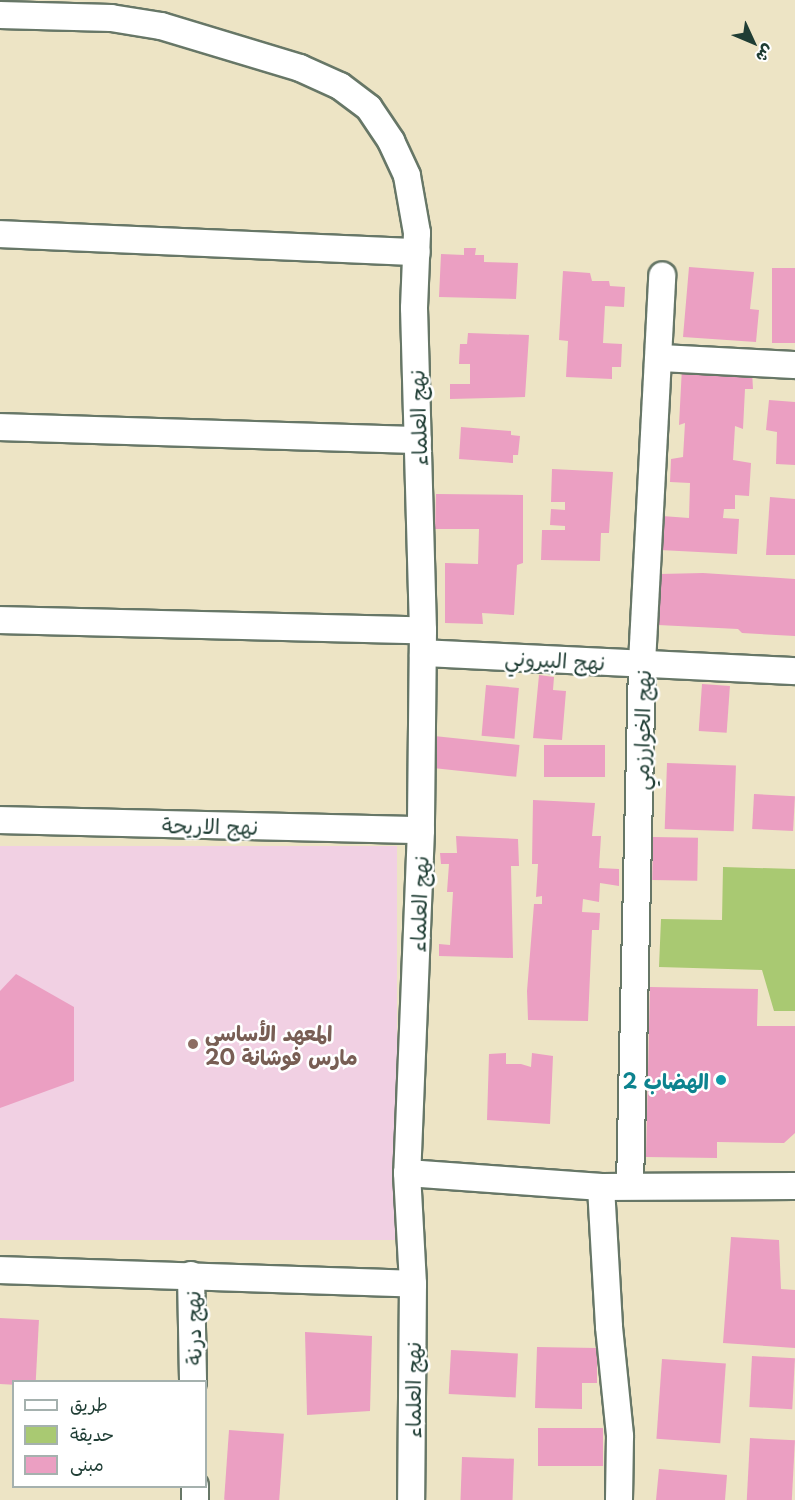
<!DOCTYPE html>
<meta charset="utf-8">
<style>
body{margin:0}
#map{position:relative;width:795px;height:1500px;overflow:hidden;background:#ede4c5;font-family:"Playpen Sans","Playpen Sans Arabic",sans-serif}
div>[style]{position:absolute}
[style*='--x']{left:calc(var(--x)*1px);top:calc(var(--y)*1px);width:calc(var(--w)*1px);rotate:calc(var(--a)*1deg)}
.built>*{inset:0;background:#f1d0e3;transform-origin:0 0}
.green>*{inset:0;background:#a9c972}
.building>*{inset:0;background:#eb9fc2;transform-origin:0 0}
.roads{filter:drop-shadow(2px 0 #677767) drop-shadow(-2px 0 #677767) drop-shadow(0 2px #677767) drop-shadow(0 -2px #677767)}
.minor>*{height:26px;margin:-13px;padding:0 13px;transform-origin:13px;border-radius:13px;background:#fff}
.dots>*{width:16px;height:16px;translate:-50% -50%;box-sizing:border-box;border:3px solid #fff;border-radius:50%}
span{translate:-50% -50%;white-space:nowrap;text-align:center;line-height:1.15;-webkit-text-stroke:5px #fff;paint-order:stroke}
.street-label{font-size:21px;color:#1f3d34}
.education-label{font-size:21px;color:#785e54;font-weight:700}
.left{translate:0 -50%;text-align:left}
.culture-label{font-size:21px;color:#0d838f;font-weight:700}
.right{translate:-100% -50%;text-align:right}
.legend{position:absolute;left:12px;top:1380px;width:195px;height:108px;box-sizing:border-box;background:#fff;border:2px solid #a5b1ae;margin:0;padding:8px 10px;list-style:none;font-size:18px;color:#1f3d34}
.legend li{display:flex;align-items:center;gap:12px;height:30px}
.legend b{width:30px;border:2px solid #a5b1ae}
.north{position:absolute;left:723px;top:12px;width:60px;height:60px;-webkit-text-stroke:4px #fff;paint-order:stroke;rotate:134deg;font-size:16px;font-weight:700;line-height:24px;text-align:center;color:#1f3d34}
.north::after{content:'';display:block;margin:auto;width:21px;height:27px;background:#1f3d34;clip-path:polygon(50% 0,100% 100%,50% 72%,0 100%)}
</style>
<div id="map">
<div class="built">
<div style="left:0;top:846px;width:397px;height:394px"></div>
</div>
<div class="green">
<div style="clip-path:polygon(723px 867px,795px 869px,795px 1011px,774px 1011px,762px 970px,659px 967px,661px 919px,722px 920px)"></div>
</div>
<div class="building">
<div style="clip-path:polygon(464px 248px,476px 248px,475px 255px,484px 255px,484px 262px,518px 263px,516px 299px,439px 297px,441px 254px,464px 255px)"></div>
<div style="clip-path:polygon(689px 267px,754px 272px,750px 309px,759px 310px,756px 342px,683px 337px)"></div>
<div style="left:795px;top:268px;width:75px;height:23px;rotate:90deg"></div>
<div style="clip-path:polygon(563px 271px,590px 273px,592px 281px,609px 281px,610px 286px,625px 287px,624px 307px,605px 306px,603px 343px,622px 344px,621px 367px,612px 367px,612px 379px,566px 377px,568px 341px,559px 340px)"></div>
<div style="clip-path:polygon(468px 333px,529px 335px,525px 397px,450px 399px,450px 384px,470px 384px,470px 364px,459px 364px,460px 344px,467px 344px)"></div>
<div style="clip-path:polygon(682px 367px,752px 371px,753px 389px,745px 389px,743px 429px,735px 426px,733px 460px,751px 463px,749px 496px,735px 495px,735px 509px,724px 509px,723px 518px,739px 519px,737px 554px,660px 550px,662px 516px,689px 518px,690px 483px,670px 482px,671px 459px,683px 457px,685px 423px,679px 425px)"></div>
<div style="clip-path:polygon(769px 400px,795px 402px,795px 465px,776px 464px,777px 432px,766px 430px)"></div>
<div style="clip-path:polygon(461px 427px,511px 431px,511px 435px,520px 436px,518px 455px,513px 455px,513px 463px,459px 459px)"></div>
<div style="clip-path:polygon(552px 469px,613px 472px,609px 533px,601px 533px,600px 561px,541px 560px,542px 530px,565px 530px,565px 526px,550px 525px,551px 509px,565px 510px,565px 502px,551px 502px)"></div>
<div style="clip-path:polygon(436px 494px,523px 495px,523px 563px,517px 565px,514px 615px,482px 613px,483px 624px,445px 623px,445px 563px,478px 564px,479px 529px,435px 529px)"></div>
<div style="clip-path:polygon(770px 497px,795px 499px,795px 555px,766px 555px)"></div>
<div style="clip-path:polygon(703px 573px,795px 579px,795px 636px,742px 633px,738px 629px,658px 625px,660px 574px)"></div>
<div style="clip-path:polygon(539px 675px,554px 677px,553px 690px,566px 691px,562px 740px,533px 738px)"></div>
<div style="left:702px;top:684px;width:28px;height:47px;rotate:4deg"></div>
<div style="left:486px;top:685px;width:33px;height:51px;rotate:5deg"></div>
<div style="left:434px;top:736px;width:86px;height:32px;rotate:6deg"></div>
<div style="left:544px;top:745px;width:61px;height:32px"></div>
<div style="left:667px;top:763px;width:69px;height:66px;rotate:2deg"></div>
<div style="left:754px;top:794px;width:41px;height:35px;rotate:3deg"></div>
<div style="clip-path:polygon(533px 800px,595px 803px,592px 836px,601px 836px,599px 868px,619px 869px,619px 886px,600px 883px,599px 902px,583px 899px,582px 912px,600px 913px,599px 930px,592px 930px,588px 1021px,528px 1020px,527px 991px,534px 904px,542px 904px,542px 896px,536px 897px,538px 864px,532px 864px)"></div>
<div style="clip-path:polygon(456px 836px,518px 839px,519px 866px,511px 866px,513px 958px,439px 956px,439px 944px,450px 945px,453px 892px,447px 892px,449px 864px,441px 864px,440px 853px,457px 853px)"></div>
<div style="left:653px;top:837px;width:45px;height:43px;rotate:1deg"></div>
<div style="clip-path:polygon(16px 974px,74px 1007px,74px 1081px,0 1108px,0 991px)"></div>
<div style="clip-path:polygon(650px 987px,758px 989px,757px 1026px,795px 1026px,795px 1133px,784px 1143px,717px 1142px,717px 1158px,646px 1157px)"></div>
<div style="clip-path:polygon(506px 1053px,506px 1064px,521px 1064px,531px 1067px,532px 1053px,553px 1056px,550px 1124px,487px 1120px,489px 1054px)"></div>
<div style="clip-path:polygon(731px 1237px,779px 1240px,781px 1289px,795px 1290px,795px 1348px,723px 1343px)"></div>
<div style="left:0;top:1318px;width:39px;height:66px;rotate:3deg"></div>
<div style="clip-path:polygon(305px 1332px,372px 1336px,370px 1411px,307px 1415px)"></div>
<div style="clip-path:polygon(537px 1347px,597px 1348px,597px 1383px,582px 1383px,582px 1409px,535px 1408px)"></div>
<div style="left:451px;top:1350px;width:67px;height:44px;rotate:3deg"></div>
<div style="left:752px;top:1356px;width:43px;height:51px;rotate:3deg"></div>
<div style="left:662px;top:1359px;width:64px;height:80px;rotate:4deg"></div>
<div style="left:538px;top:1428px;width:65px;height:38px"></div>
<div style="left:229px;top:1430px;width:55px;height:70px;rotate:4deg"></div>
<div style="left:750px;top:1438px;width:45px;height:62px;rotate:3deg"></div>
<div style="left:462px;top:1457px;width:52px;height:43px;rotate:2deg"></div>
<div style="clip-path:polygon(659px 1469px,727px 1475px,725px 1500px,656px 1500px)"></div>
</div>
<div class="roads">
<div class="minor">
<div style="--x:0;--y:15;--w:111;--a:1.5"></div>
<div style="--x:111;--y:18;--w:51;--a:9.1"></div>
<div style="--x:161;--y:26;--w:145;--a:16.8"></div>
<div style="--x:300;--y:68;--w:44;--a:24.2"></div>
<div style="--x:340;--y:86;--w:36;--a:37"></div>
<div style="--x:369;--y:108;--w:40;--a:56"></div>
<div style="--x:391;--y:141;--w:38;--a:65"></div>
<div style="--x:407;--y:176;--w:58;--a:80"></div>
<div style="--x:417;--y:233;--w:75;--a:92.3"></div>
<div style="--x:414;--y:308;--w:322;--a:88.4"></div>
<div style="--x:423;--y:630;--w:200;--a:90.6"></div>
<div style="--x:421;--y:830;--w:343;--a:92.3"></div>
<div style="--x:407;--y:1173;--w:111;--a:86.9"></div>
<div style="--x:413;--y:1284;--w:216;--a:90.5"></div>
<div style="--x:0;--y:234;--w:417;--a:2.5"></div>
<div style="--x:660;--y:358;--w:135;--a:3"></div>
<div style="--x:0;--y:427;--w:418;--a:1.8"></div>
<div style="--x:0;--y:620;--w:423;--a:1.4"></div>
<div style="--x:423;--y:653;--w:372;--a:2.8"></div>
<div style="--x:0;--y:820;--w:421;--a:1.4"></div>
<div style="--x:407;--y:1173;--w:195;--a:4.1"></div>
<div style="--x:601;--y:1187;--w:194;--a:-0.3"></div>
<div style="--x:630;--y:1185;--w:522;--a:-88.68"></div>
<div style="--x:642;--y:663;--w:388;--a:-87"></div>
<div style="--x:601;--y:1187;--w:140;--a:86.7"></div>
<div style="--x:609;--y:1327;--w:110;--a:84.2"></div>
<div style="--x:620;--y:1436;--w:64;--a:90.9"></div>
<div style="--x:0;--y:1270;--w:413;--a:1.9"></div>
<div style="--x:191;--y:1275;--w:107;--a:88.9"></div>
<div style="--x:195;--y:1486;--w:14;--a:90"></div>
</div>
</div>
<div class="dots">
<div style="left:193px;top:1044px;background:#8d6e63"></div>
<div style="left:721px;top:1080px;background:#0f9aa8"></div>
</div>
<div class="street-label">
<span style="left:417px;top:418px;rotate:-92deg">نهج العلماء</span>
<span style="left:555px;top:659px;rotate:3deg">نهج البيروني</span>
<span style="left:641px;top:730px;rotate:-89deg">نهج الخوارزمي</span>
<span style="left:210px;top:825px;rotate:1deg">نهج الاريحة</span>
<span style="left:418px;top:904px;rotate:-88deg">نهج العلماء</span>
<span style="left:192px;top:1328px;rotate:-91deg">نهج درنة</span>
<span style="left:412px;top:1390px;rotate:-90deg">نهج العلماء</span>
</div>
<div class="education-label">
<span class="left" style="left:205px;top:1044px">المعهد الأساسي<br>20 مارس فوشانة</span>
</div>
<div class="culture-label">
<span class="right" style="left:709px;top:1080px">الهضاب 2</span>
</div>
<ul class="legend">
<li><b style="height:8px;background:#fff"></b>طريق</li>
<li><b style="height:16px;background:#a9c972"></b>حديقة</li>
<li><b style="height:16px;background:#eb9fc2"></b>مبنى</li>
</ul>
<div class="north">ش</div>
</div>
